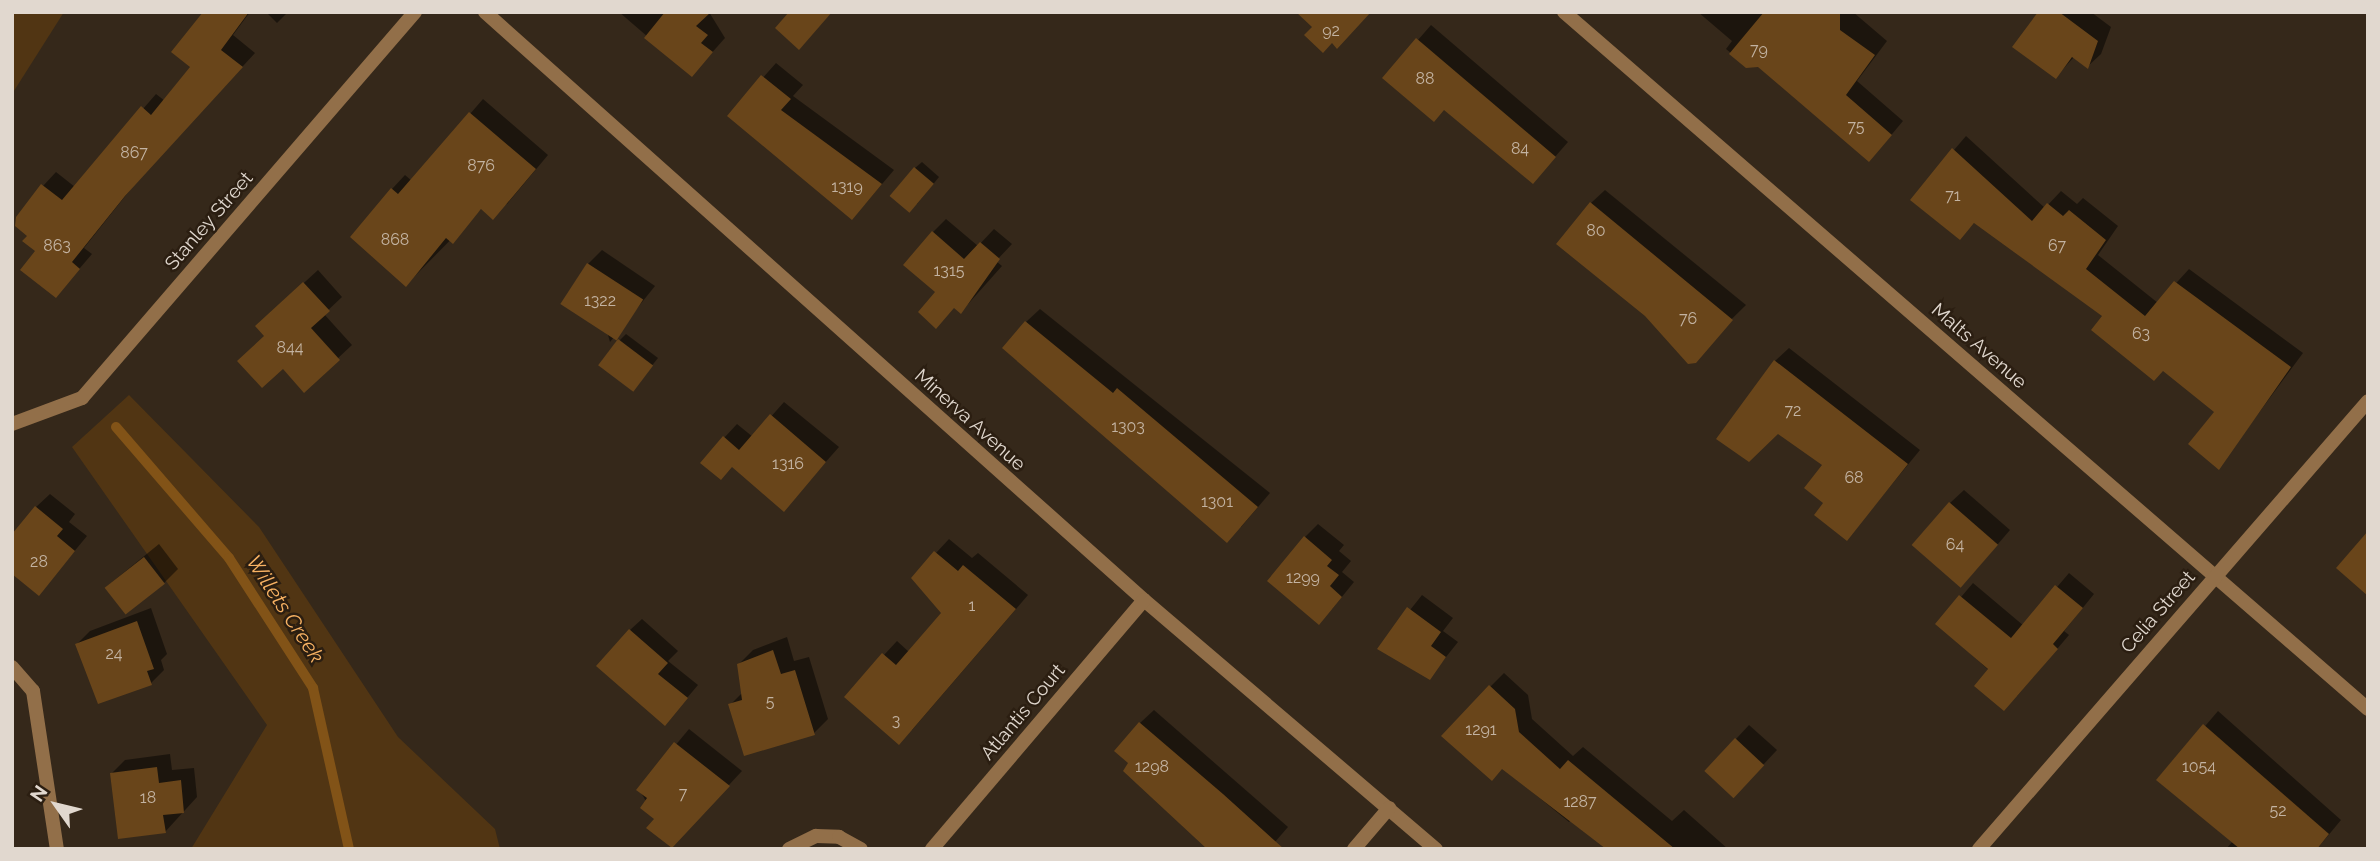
<!DOCTYPE html>
<style>
body{margin:0}
#map{position:relative;width:2380px;height:861px;overflow:hidden;background:#35281a;font-family:Raleway,sans-serif}
div>[style]{position:absolute}
[style*='--x']{left:calc(var(--x)*1px);top:calc(var(--y)*1px);width:calc(var(--w)*1px);rotate:calc(var(--a)*1deg)}
.green>*{inset:0;background:#513513}
.shadow>*{inset:0;background:#0007}
.stream>*{height:10px;margin:-5px;padding:0 5px;transform-origin:5px;border-radius:5px;background:#825317}
.building>*{inset:0;background:#69451a;transform-origin:0 0}
.minor>*{height:14px;margin:-7px;padding:0 7px;transform-origin:7px;border-radius:7px;background:#926f49}
span{translate:-50% -50%;white-space:nowrap;text-align:center;line-height:1.15;-webkit-text-stroke:5px #2b1e11;paint-order:stroke}
.number-label{font-size:16px;color:#c3b3a2}
.number-label span{-webkit-text-stroke-width:0}
.street-label{font-size:19px;color:#e1d8cf}
.water-label{font-size:21px;color:#f8b263;font-style:italic}
.frame{position:absolute;inset:0;border:14px solid #e1d8cf;pointer-events:none}
.north{position:absolute;left:21px;top:770px;width:70px;height:70px;-webkit-text-stroke:5px #2b1e11;paint-order:stroke;rotate:304deg;font-size:19px;font-weight:700;line-height:28px;text-align:center;color:#e1d8cf}
.north::after{content:'';display:block;margin:auto;width:24px;height:32px;background:#e1d8cf;clip-path:polygon(50% 0,100% 100%,50% 72%,0 100%)}
</style>
<div id="map">
<div class="green">
<div style="clip-path:polygon(12px 12px,64px 12px,12px 94px)"></div>
<div style="clip-path:polygon(129px 395px,259px 527px,398px 737px,495px 829px,500px 849px,191px 849px,267px 725px,72px 447px)"></div>
</div>
<div class="shadow">
<div style="clip-path:polygon(206px 12px,250px 12px,233px 35px,255px 53px,138px 180px,84px 248px,92px 254px,56px 296px,29px 235px,43px 186px,56px 172px,75px 187px,156px 94px,165px 101px,193px 67px)"></div>
<div style="clip-path:polygon(266px 12px,288px 12px,277px 23px)"></div>
<div style="clip-path:polygon(619px 12px,709px 12px,725px 38px,692px 75px)"></div>
<div style="clip-path:polygon(1698px 12px,1853px 12px,1887px 41px,1857px 81px,1903px 121px,1882px 146px,1758px 65px,1747px 66px,1726px 49px,1732px 41px)"></div>
<div style="clip-path:polygon(2040px 12px,2091px 12px,2111px 27px,2101px 54px,2087px 67px,2074px 57px,2056px 77px)"></div>
<div style="clip-path:polygon(1431px 25px,1568px 142px,1533px 182px,1445px 108px,1385px 78px)"></div>
<div style="clip-path:polygon(776px 63px,803px 85px,793px 96px,894px 170px,865px 204px,729px 116px)"></div>
<div style="clip-path:polygon(483px 99px,548px 155px,507px 204px,482px 208px,406px 285px,392px 189px,405px 175px,412px 181px)"></div>
<div style="clip-path:polygon(1966px 136px,2045px 208px,2061px 191px,2077px 204px,2083px 198px,2118px 226px,2098px 255px,2158px 303px,2189px 269px,2303px 353px,2219px 467px,2216px 411px,2104px 316px,1975px 222px,1960px 238px,1912px 199px)"></div>
<div style="clip-path:polygon(922px 162px,939px 177px,917px 204px,915px 168px)"></div>
<div style="clip-path:polygon(1605px 190px,1746px 305px,1688px 362px,1591px 203px)"></div>
<div style="clip-path:polygon(946px 219px,978px 246px,994px 229px,1012px 244px,996px 261px,1002px 266px,961px 312px,933px 232px)"></div>
<div style="clip-path:polygon(602px 250px,655px 286px,610px 342px,588px 264px)"></div>
<div style="clip-path:polygon(318px 270px,342px 297px,324px 314px,352px 345px,304px 390px,266px 335px,271px 313px)"></div>
<div style="clip-path:polygon(1040px 309px,1270px 493px,1241px 527px,1026px 322px)"></div>
<div style="clip-path:polygon(626px 334px,658px 358px,638px 383px,620px 340px)"></div>
<div style="clip-path:polygon(1789px 348px,1920px 450px,1847px 539px,1826px 503px,1824px 465px,1778px 432px,1775px 361px)"></div>
<div style="clip-path:polygon(784px 402px,839px 447px,784px 509px,733px 466px,724px 438px,737px 424px,753px 437px)"></div>
<div style="clip-path:polygon(1964px 490px,2010px 530px,1974px 572px,1950px 503px)"></div>
<div style="clip-path:polygon(50px 494px,75px 514px,69px 522px,87px 536px,39px 594px,36px 507px)"></div>
<div style="clip-path:polygon(1318px 524px,1344px 545px,1339px 551px,1351px 561px,1342px 572px,1354px 582px,1332px 609px,1305px 537px)"></div>
<div style="clip-path:polygon(949px 539px,972px 558px,978px 553px,1028px 595px,912px 730px,884px 655px,897px 641px,909px 652px,944px 613px,936px 553px)"></div>
<div style="clip-path:polygon(159px 544px,178px 569px,164px 583px,106px 587px)"></div>
<div style="clip-path:polygon(2069px 573px,2094px 594px,2064px 631px,2069px 635px,2017px 696px,1938px 624px,1973px 583px,2024px 626px)"></div>
<div style="clip-path:polygon(1422px 595px,1453px 618px,1443px 631px,1458px 642px,1430px 677px,1379px 649px)"></div>
<div style="clip-path:polygon(151px 608px,167px 654px,161px 660px,164px 670px,151px 683px,77px 644px,90px 631px)"></div>
<div style="clip-path:polygon(642px 619px,678px 651px,668px 661px,698px 685px,665px 724px,630px 630px)"></div>
<div style="clip-path:polygon(787px 637px,794px 661px,809px 657px,828px 719px,814px 733px,730px 705px,743px 692px,739px 664px,753px 650px)"></div>
<div style="clip-path:polygon(1504px 673px,1528px 695px,1532px 719px,1573px 756px,1583px 747px,1672px 821px,1684px 810px,1728px 849px,1609px 849px,1572px 819px,1569px 822px,1503px 768px,1490px 687px)"></div>
<div style="clip-path:polygon(1154px 710px,1288px 827px,1269px 849px,1131px 763px,1140px 723px)"></div>
<div style="clip-path:polygon(2218px 711px,2341px 820px,2317px 849px,2226px 849px,2233px 841px,2159px 780px)"></div>
<div style="clip-path:polygon(1749px 725px,1777px 750px,1747px 782px,1736px 739px)"></div>
<div style="clip-path:polygon(689px 729px,742px 771px,685px 832px,656px 819px,639px 789px)"></div>
<div style="clip-path:polygon(170px 754px,172px 770px,194px 768px,197px 797px,165px 832px,112px 773px,125px 760px)"></div>
</div>
<div class="stream">
<div style="--x:116;--y:427;--w:173;--a:49.2"></div>
<div style="--x:229;--y:558;--w:155;--a:57.1"></div>
<div style="--x:313;--y:688;--w:165;--a:77.4"></div>
</div>
<div class="building">
<div style="clip-path:polygon(203px 12px,249px 12px,221px 50px,243px 67px,125px 196px,72px 262px,80px 269px,56px 298px,20px 270px,35px 251px,22px 241px,27px 236px,15px 226px,16px 217px,41px 184px,62px 200px,141px 106px,151px 115px,190px 67px,171px 52px)"></div>
<div style="clip-path:polygon(665px 12px,711px 12px,696px 26px,708px 35px,701px 43px,713px 52px,692px 77px,644px 38px)"></div>
<div style="clip-path:polygon(789px 12px,832px 12px,799px 50px,775px 28px)"></div>
<div style="clip-path:polygon(1296px 12px,1371px 12px,1337px 49px,1332px 43px,1323px 53px,1304px 35px,1312px 27px)"></div>
<div style="clip-path:polygon(1764px 12px,1840px 12px,1840px 30px,1875px 55px,1846px 95px,1892px 135px,1869px 162px,1758px 67px,1746px 68px,1729px 54px)"></div>
<div style="clip-path:polygon(2038px 12px,2059px 12px,2098px 41px,2088px 69px,2072px 57px,2056px 79px,2012px 47px)"></div>
<div style="clip-path:polygon(1416px 38px,1556px 157px,1533px 184px,1444px 110px,1434px 122px,1382px 78px)"></div>
<div style="clip-path:polygon(761px 75px,791px 99px,781px 110px,882px 184px,852px 220px,727px 116px)"></div>
<div style="clip-path:polygon(469px 112px,536px 169px,493px 220px,481px 209px,453px 244px,446px 238px,406px 287px,350px 237px,391px 188px,398px 194px)"></div>
<div style="clip-path:polygon(1952px 148px,2032px 221px,2047px 203px,2063px 216px,2069px 210px,2106px 240px,2086px 269px,2145px 316px,2174px 281px,2291px 367px,2219px 470px,2188px 444px,2214px 412px,2163px 371px,2154px 381px,2091px 330px,2102px 316px,1974px 223px,1960px 240px,1910px 200px)"></div>
<div style="left:914px;top:167px;width:26px;height:38px;rotate:40deg"></div>
<div style="clip-path:polygon(1590px 202px,1733px 320px,1696px 363px,1688px 364px,1645px 316px,1556px 244px)"></div>
<div style="clip-path:polygon(932px 231px,964px 259px,980px 242px,1000px 259px,961px 314px,954px 308px,936px 329px,918px 312px,935px 292px,903px 265px)"></div>
<div style="left:587px;top:263px;width:67px;height:49px;rotate:33deg"></div>
<div style="clip-path:polygon(303px 282px,330px 311px,311px 328px,340px 360px,304px 393px,283px 369px,262px 388px,237px 361px,264px 336px,255px 326px)"></div>
<div style="clip-path:polygon(1025px 321px,1113px 393px,1117px 388px,1258px 507px,1227px 543px,1002px 348px)"></div>
<div style="left:618px;top:339px;width:44px;height:33px;rotate:37deg"></div>
<div style="clip-path:polygon(1774px 360px,1908px 464px,1847px 541px,1814px 515px,1823px 503px,1804px 488px,1822px 465px,1778px 434px,1749px 462px,1716px 439px)"></div>
<div style="clip-path:polygon(770px 414px,826px 462px,784px 512px,732px 467px,721px 480px,700px 463px,723px 436px,739px 450px)"></div>
<div style="left:1949px;top:502px;width:65px;height:57px;rotate:41deg"></div>
<div style="clip-path:polygon(35px 506px,63px 529px,57px 536px,75px 551px,39px 596px,12px 574px,12px 534px)"></div>
<div style="clip-path:polygon(2368px 531px,2368px 596px,2336px 568px)"></div>
<div style="clip-path:polygon(1304px 536px,1332px 560px,1327px 566px,1339px 575px,1330px 586px,1342px 597px,1319px 625px,1267px 581px)"></div>
<div style="clip-path:polygon(934px 551px,958px 571px,963px 565px,1016px 609px,899px 745px,844px 697px,882px 653px,896px 665px,941px 613px,911px 578px)"></div>
<div style="left:144px;top:557px;width:34px;height:50px;rotate:52deg"></div>
<div style="clip-path:polygon(2055px 585px,2083px 608px,2053px 644px,2058px 649px,2004px 711px,1974px 686px,1988px 669px,1935px 624px,1959px 595px,2011px 638px)"></div>
<div style="clip-path:polygon(1407px 607px,1441px 632px,1431px 646px,1446px 657px,1430px 680px,1377px 649px)"></div>
<div style="clip-path:polygon(137px 621px,154px 669px,147px 671px,152px 685px,98px 704px,75px 644px)"></div>
<div style="clip-path:polygon(629px 629px,668px 663px,658px 674px,688px 698px,665px 726px,596px 666px)"></div>
<div style="clip-path:polygon(773px 650px,781px 674px,795px 670px,815px 735px,744px 756px,728px 704px,742px 700px,737px 664px)"></div>
<div style="clip-path:polygon(1489px 685px,1515px 709px,1519px 732px,1560px 769px,1568px 760px,1675px 849px,1606px 849px,1502px 769px,1492px 781px,1441px 736px)"></div>
<div style="clip-path:polygon(1139px 722px,1223px 794px,1284px 849px,1207px 849px,1123px 771px,1128px 763px,1114px 751px)"></div>
<div style="clip-path:polygon(2203px 724px,2329px 834px,2317px 849px,2240px 849px,2156px 780px)"></div>
<div style="left:1735px;top:738px;width:40px;height:45px;rotate:43deg"></div>
<div style="clip-path:polygon(674px 742px,730px 786px,672px 848px,646px 828px,654px 819px,640px 808px,647px 798px,636px 790px)"></div>
<div style="clip-path:polygon(157px 767px,159px 783px,181px 780px,184px 813px,163px 815px,166px 833px,118px 839px,110px 773px)"></div>
</div>
<div class="minor">
<div style="--x:485;--y:12;--w:883;--a:41.74"></div>
<div style="--x:1144;--y:600;--w:384;--a:40.5"></div>
<div style="--x:1564;--y:12;--w:1064;--a:40.92"></div>
<div style="--x:12;--y:424;--w:75;--a:-20.4"></div>
<div style="--x:82;--y:398;--w:510;--a:-49.22"></div>
<div style="--x:12;--y:667;--w:32;--a:49"></div>
<div style="--x:33;--y:691;--w:160;--a:81.4"></div>
<div style="--x:789;--y:849;--w:30;--a:-26"></div>
<div style="--x:816;--y:836;--w:23;--a:2"></div>
<div style="--x:839;--y:837;--w:25;--a:29"></div>
<div style="--x:932;--y:849;--w:327;--a:-49.6"></div>
<div style="--x:1354;--y:849;--w:54;--a:-49.5"></div>
<div style="--x:1979;--y:849;--w:593;--a:-49.03"></div>
</div>
<div class="number-label">
<span style="left:1331px;top:31px">92</span>
<span style="left:1759px;top:50px">79</span>
<span style="left:1425px;top:79px">88</span>
<span style="left:1856px;top:127px">75</span>
<span style="left:1520px;top:149px">84</span>
<span style="left:134px;top:153px">867</span>
<span style="left:481px;top:166px">876</span>
<span style="left:847px;top:187px">1319</span>
<span style="left:1953px;top:196px">71</span>
<span style="left:1596px;top:231px">80</span>
<span style="left:395px;top:240px">868</span>
<span style="left:57px;top:246px">863</span>
<span style="left:2057px;top:246px">67</span>
<span style="left:949px;top:271px">1315</span>
<span style="left:600px;top:301px">1322</span>
<span style="left:1688px;top:319px">76</span>
<span style="left:2141px;top:334px">63</span>
<span style="left:290px;top:348px">844</span>
<span style="left:1793px;top:411px">72</span>
<span style="left:1128px;top:427px">1303</span>
<span style="left:788px;top:464px">1316</span>
<span style="left:1854px;top:478px">68</span>
<span style="left:1217px;top:502px">1301</span>
<span style="left:1955px;top:545px">64</span>
<span style="left:39px;top:562px">28</span>
<span style="left:1303px;top:578px">1299</span>
<span style="left:972px;top:606px">1</span>
<span style="left:114px;top:654px">24</span>
<span style="left:770px;top:702px">5</span>
<span style="left:896px;top:721px">3</span>
<span style="left:1481px;top:730px">1291</span>
<span style="left:1152px;top:767px">1298</span>
<span style="left:2199px;top:767px">1054</span>
<span style="left:683px;top:794px">7</span>
<span style="left:148px;top:798px">18</span>
<span style="left:1580px;top:802px">1287</span>
<span style="left:2278px;top:811px">52</span>
</div>
<div class="street-label">
<span style="left:209px;top:221px;rotate:-49deg">Stanley Street</span>
<span style="left:1979px;top:346px;rotate:41deg">Malts Avenue</span>
<span style="left:970px;top:420px;rotate:42deg">Minerva Avenue</span>
<span style="left:2158px;top:612px;rotate:-49deg">Celia Street</span>
<span style="left:1023px;top:712px;rotate:-50deg">Atlantis Court</span>
</div>
<div class="water-label">
<span style="left:285px;top:609px;rotate:57deg">Willets Creek</span>
</div>
<div class="frame"></div>
<div class="north">N</div>
</div>
